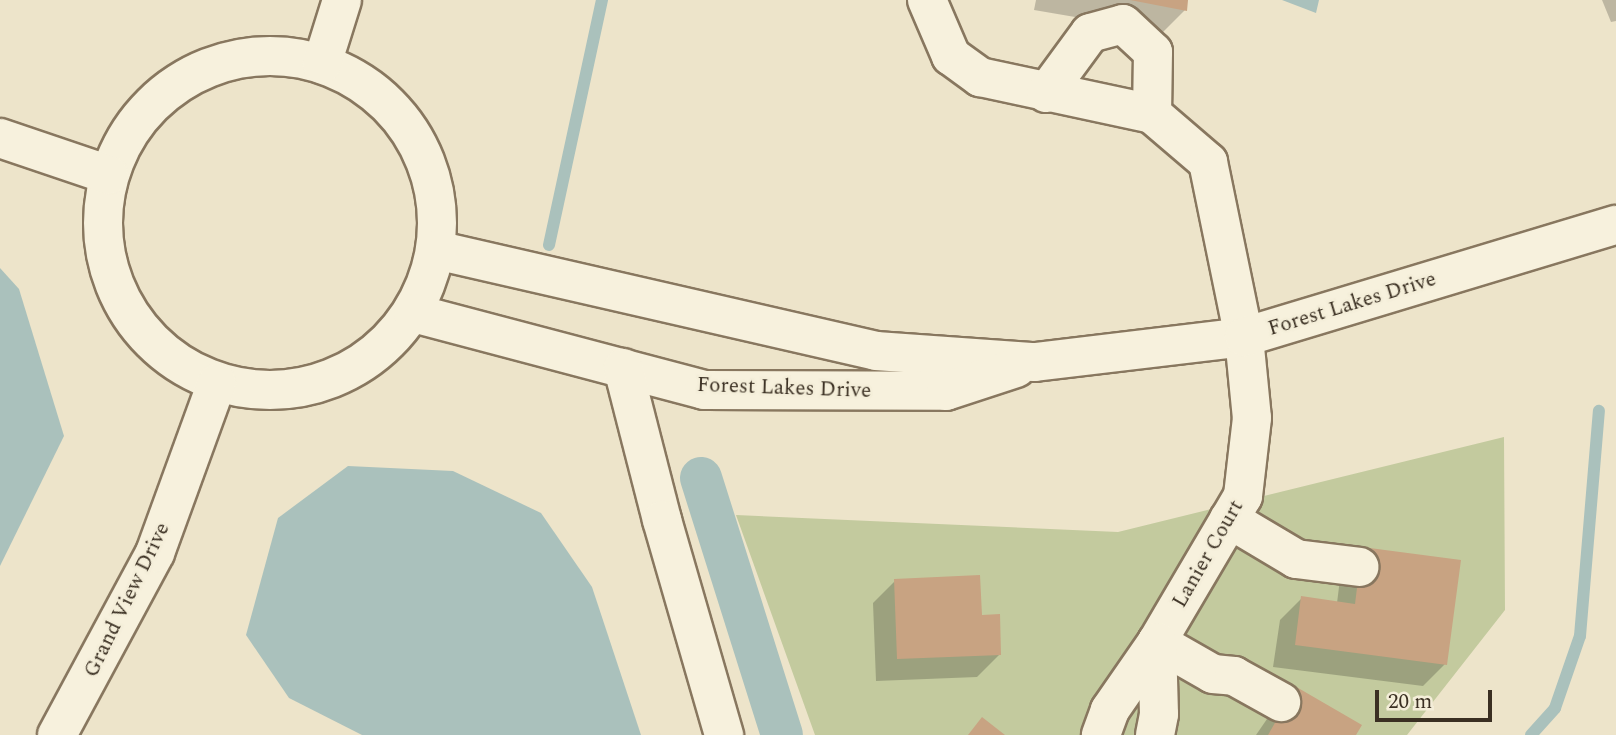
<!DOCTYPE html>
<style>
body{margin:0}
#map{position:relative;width:1616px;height:735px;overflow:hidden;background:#ede4ca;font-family:Spectral,serif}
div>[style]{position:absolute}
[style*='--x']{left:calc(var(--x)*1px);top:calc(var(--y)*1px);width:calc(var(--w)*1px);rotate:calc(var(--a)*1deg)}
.green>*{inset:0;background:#c3ca9e}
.water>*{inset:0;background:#aac1bc}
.shadow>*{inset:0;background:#0003}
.stream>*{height:12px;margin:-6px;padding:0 6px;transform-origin:6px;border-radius:6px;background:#aac1bc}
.canal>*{height:42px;margin:-21px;padding:0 21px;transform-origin:21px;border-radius:21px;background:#aac1bc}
.building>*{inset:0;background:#c8a382}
.roads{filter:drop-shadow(2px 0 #88775f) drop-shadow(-2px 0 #88775f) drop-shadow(0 2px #88775f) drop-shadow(0 -2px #88775f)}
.minor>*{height:38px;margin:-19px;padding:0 19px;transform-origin:19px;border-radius:19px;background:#f7f1dd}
.minor>.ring{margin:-19px;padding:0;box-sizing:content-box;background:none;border:38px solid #f7f1dd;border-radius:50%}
span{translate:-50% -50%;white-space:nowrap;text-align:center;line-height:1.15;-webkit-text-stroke:5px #f4eed9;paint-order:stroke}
.street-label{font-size:21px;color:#3a2f22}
.scale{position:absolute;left:1375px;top:690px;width:117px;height:32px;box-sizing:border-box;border:4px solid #3a2f22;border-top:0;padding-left:9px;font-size:21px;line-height:24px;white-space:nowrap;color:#3a2f22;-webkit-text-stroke:5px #f4eed9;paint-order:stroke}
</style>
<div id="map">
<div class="green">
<div style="clip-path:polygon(1504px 437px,1505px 610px,1407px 735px,815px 735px,736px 515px,1118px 532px)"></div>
</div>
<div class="water">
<div style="clip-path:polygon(1282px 0,1319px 0,1316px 13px)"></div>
<div style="clip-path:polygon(0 268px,19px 289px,64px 436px,0 566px)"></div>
<div style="clip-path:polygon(348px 466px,453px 471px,541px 513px,592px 587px,641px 735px,362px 735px,289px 698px,246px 635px,278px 518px)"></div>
</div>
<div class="shadow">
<div style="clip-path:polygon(1036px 0,1187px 0,1185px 10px,1163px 32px,1034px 10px)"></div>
<div style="clip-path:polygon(1602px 0,1616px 0,1616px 21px,1611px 22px)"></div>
<div style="clip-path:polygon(1341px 571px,1445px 664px,1423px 686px,1273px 667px,1280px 620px,1302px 598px,1337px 603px)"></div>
<div style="clip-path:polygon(895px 581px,980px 617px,999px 655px,977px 677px,876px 681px,873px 603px)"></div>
<div style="clip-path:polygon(1278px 703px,1354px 735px,1256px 735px)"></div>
</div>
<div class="stream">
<div style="--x:549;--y:245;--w:251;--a:-77.8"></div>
<div style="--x:1531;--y:735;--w:36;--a:-48"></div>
<div style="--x:1555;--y:708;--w:76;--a:-70.9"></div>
<div style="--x:1580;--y:636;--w:226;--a:-85.2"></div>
</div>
<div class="canal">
<div style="--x:701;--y:478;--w:269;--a:72.5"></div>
</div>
<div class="building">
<div style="clip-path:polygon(1130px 0,1188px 0,1187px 11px)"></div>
<div style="clip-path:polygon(1362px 547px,1461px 560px,1447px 665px,1295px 645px,1301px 596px,1355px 604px)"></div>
<div style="clip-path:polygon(980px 575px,982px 615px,1000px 614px,1001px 655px,897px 659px,894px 579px)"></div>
<div style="clip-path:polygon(1293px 685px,1362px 725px,1356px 735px,1268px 735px,1276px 721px,1270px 719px)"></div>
<div style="clip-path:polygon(982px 717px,1005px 735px,968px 735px)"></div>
</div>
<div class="roads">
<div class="minor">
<div style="--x:927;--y:0;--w:61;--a:66.8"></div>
<div style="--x:951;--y:56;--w:36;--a:36"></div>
<div style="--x:980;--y:77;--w:176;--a:12.1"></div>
<div style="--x:1152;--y:114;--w:74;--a:40.6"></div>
<div style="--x:1208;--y:162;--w:179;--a:78.4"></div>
<div style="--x:1244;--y:337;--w:81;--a:84.4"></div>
<div style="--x:1252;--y:418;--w:79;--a:96.6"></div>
<div style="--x:1243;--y:496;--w:169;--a:120.5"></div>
<div style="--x:1157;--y:642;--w:83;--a:124.7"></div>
<div style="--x:1110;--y:710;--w:27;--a:110"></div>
<div class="ring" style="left:103px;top:56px;width:296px;height:296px"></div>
<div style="--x:322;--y:64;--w:67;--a:-72.6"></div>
<div style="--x:1046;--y:93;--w:74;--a:-53.7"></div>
<div style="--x:1090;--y:33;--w:34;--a:-15"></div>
<div style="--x:1123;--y:24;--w:41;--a:43"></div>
<div style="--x:1153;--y:52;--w:62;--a:90.9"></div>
<div style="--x:0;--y:138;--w:115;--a:18.7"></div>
<div style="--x:436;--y:250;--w:451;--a:12.9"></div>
<div style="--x:876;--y:351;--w:159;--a:4"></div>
<div style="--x:1035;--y:362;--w:210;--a:-6.8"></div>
<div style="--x:1244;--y:337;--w:388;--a:-16.8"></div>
<div style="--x:413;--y:313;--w:301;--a:14.8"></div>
<div style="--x:704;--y:390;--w:242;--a:0.2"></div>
<div style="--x:946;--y:391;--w:74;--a:-18.2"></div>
<div style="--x:623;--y:368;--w:157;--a:75.6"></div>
<div style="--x:662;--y:520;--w:224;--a:73.9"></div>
<div style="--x:1229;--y:519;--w:78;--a:30.8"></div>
<div style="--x:1296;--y:559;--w:64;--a:7.1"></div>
<div style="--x:1157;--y:642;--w:64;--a:29.7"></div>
<div style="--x:1213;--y:674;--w:21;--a:5"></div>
<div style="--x:1234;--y:676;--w:54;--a:29"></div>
<div style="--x:57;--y:735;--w:207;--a:-61.7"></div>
<div style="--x:155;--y:553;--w:181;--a:-70"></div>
<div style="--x:1155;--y:735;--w:21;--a:-79"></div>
<div style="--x:1159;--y:714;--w:72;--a:-91.6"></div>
</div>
</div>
<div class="street-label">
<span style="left:1352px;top:304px;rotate:-17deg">Forest Lakes Drive</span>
<span style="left:784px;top:388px;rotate:2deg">Forest Lakes Drive</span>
<span style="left:1208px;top:554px;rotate:-60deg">Lanier Court</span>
<span style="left:127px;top:600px;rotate:-64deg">Grand View Drive</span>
</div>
<div class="scale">20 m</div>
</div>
